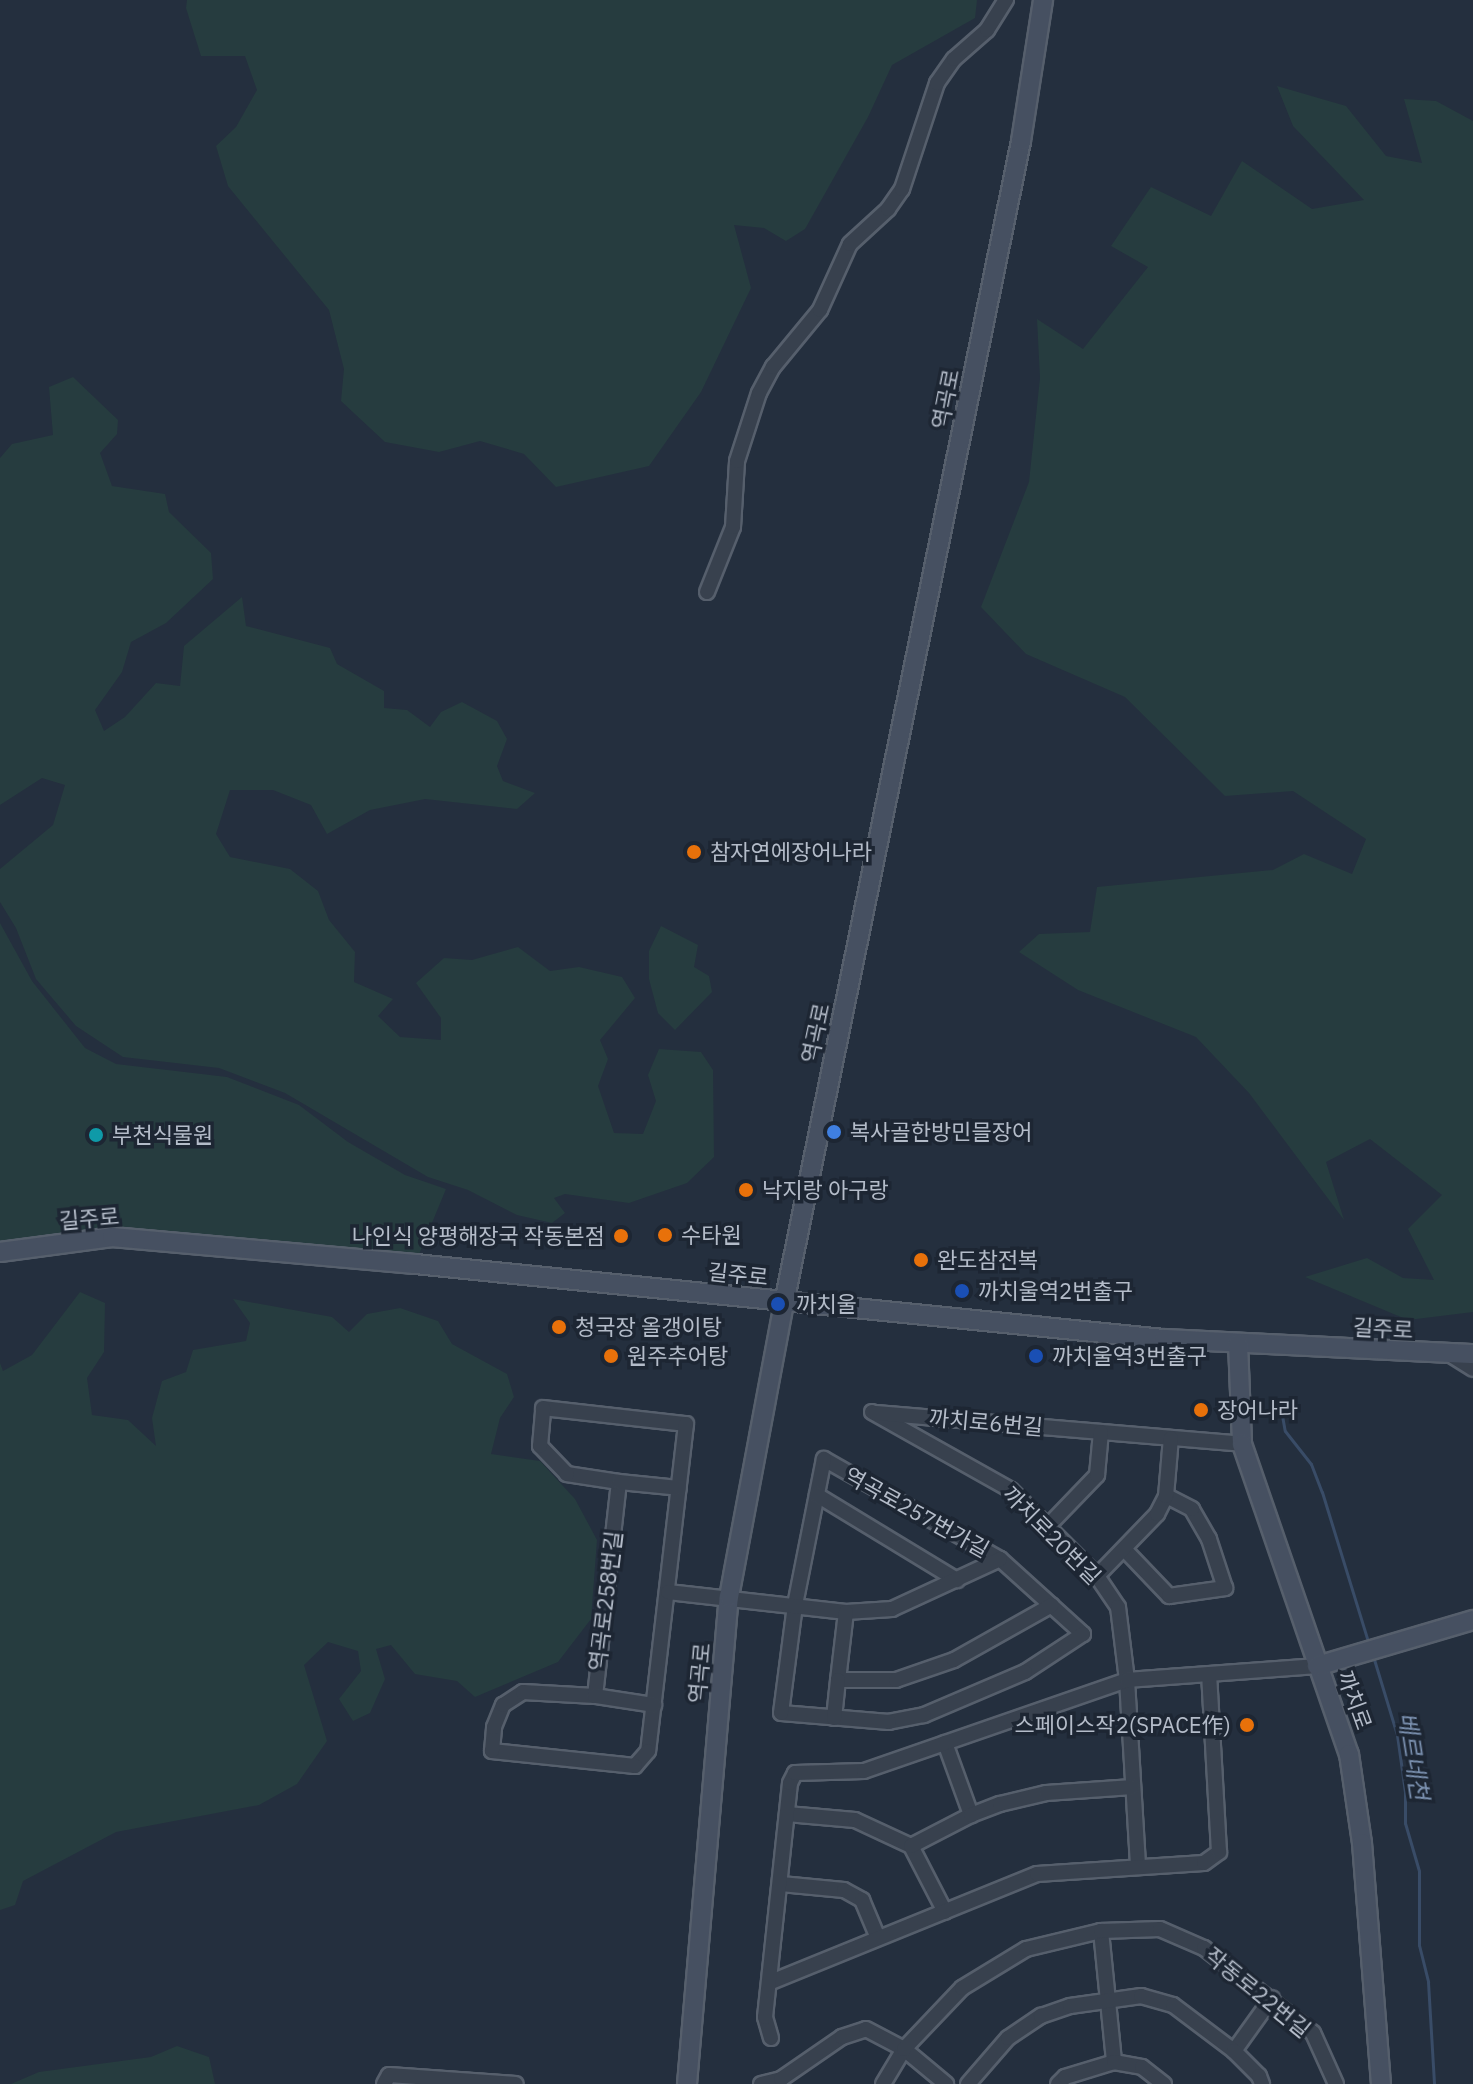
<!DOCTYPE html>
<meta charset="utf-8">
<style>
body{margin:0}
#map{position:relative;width:1473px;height:2084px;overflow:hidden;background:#242f3e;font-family:"IBM Plex Sans","Noto Sans KR",sans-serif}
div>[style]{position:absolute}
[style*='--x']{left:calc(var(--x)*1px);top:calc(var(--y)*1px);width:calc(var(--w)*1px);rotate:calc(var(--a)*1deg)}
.green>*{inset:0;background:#263c3f}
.stream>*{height:3px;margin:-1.5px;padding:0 1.5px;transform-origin:1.5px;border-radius:1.5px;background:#394c67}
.roads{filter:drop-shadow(2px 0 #565f6c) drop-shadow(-2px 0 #565f6c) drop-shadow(0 2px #565f6c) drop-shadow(0 -2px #565f6c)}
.street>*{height:14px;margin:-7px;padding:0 7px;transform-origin:7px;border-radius:7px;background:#38414e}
.secondary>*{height:18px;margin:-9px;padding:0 9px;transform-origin:9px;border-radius:9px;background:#465061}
.dots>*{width:22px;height:22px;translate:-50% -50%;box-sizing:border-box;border:4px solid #1d2633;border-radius:50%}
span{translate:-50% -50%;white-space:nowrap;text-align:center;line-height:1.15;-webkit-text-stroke:7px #1d2633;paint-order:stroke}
.street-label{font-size:22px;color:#b4bcc9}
.poi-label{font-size:22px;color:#b4bcc9}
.left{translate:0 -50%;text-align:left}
.right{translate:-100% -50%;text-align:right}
.water-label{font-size:24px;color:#7c92b1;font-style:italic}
</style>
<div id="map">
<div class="green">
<div style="clip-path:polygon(187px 0,977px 0,975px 18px,892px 65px,868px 117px,805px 229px,786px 241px,764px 228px,734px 225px,751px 288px,701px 392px,649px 466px,556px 487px,524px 454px,480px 441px,439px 452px,385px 442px,341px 401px,344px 369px,329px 310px,228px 186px,216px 146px,236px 127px,257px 90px,245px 56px,201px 56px,186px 8px)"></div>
<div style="clip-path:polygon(1277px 86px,1346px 106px,1386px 156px,1422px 163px,1404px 99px,1436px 101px,1473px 121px,1473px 1312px,1408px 1320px,1305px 1277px,1367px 1258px,1403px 1278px,1434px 1280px,1408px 1229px,1442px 1195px,1370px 1139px,1326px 1162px,1344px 1220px,1249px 1093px,1196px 1037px,1078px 990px,1019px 952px,1039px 934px,1090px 932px,1097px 887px,1273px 870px,1304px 854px,1352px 874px,1366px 839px,1293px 791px,1225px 796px,1125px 697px,1026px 654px,981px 607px,1029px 482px,1040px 378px,1037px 319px,1083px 349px,1148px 267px,1111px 246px,1151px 187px,1211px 216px,1242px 161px,1312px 209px,1364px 200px,1293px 126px)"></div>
<div style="clip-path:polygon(73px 377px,118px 420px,117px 434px,100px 453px,112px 486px,165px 494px,169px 512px,211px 553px,213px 579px,166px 623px,131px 642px,122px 672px,95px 710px,104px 731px,125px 717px,156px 683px,180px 686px,184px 646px,242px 597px,246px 626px,330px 648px,337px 664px,384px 691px,384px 708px,407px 710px,430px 727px,441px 712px,462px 702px,497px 721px,507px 739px,497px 766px,503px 781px,535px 793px,517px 809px,425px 799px,370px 810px,327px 834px,311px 805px,273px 790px,230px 790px,216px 834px,230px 857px,290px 869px,318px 891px,329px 920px,355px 952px,354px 982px,393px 999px,378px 1016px,400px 1037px,441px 1040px,441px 1018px,416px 983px,444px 958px,472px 960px,518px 947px,550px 971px,579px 967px,622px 977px,635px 998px,600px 1040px,608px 1059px,598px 1086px,614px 1133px,643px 1134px,656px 1101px,648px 1075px,659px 1049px,701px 1052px,713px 1070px,714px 1157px,687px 1183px,629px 1203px,565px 1194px,554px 1198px,565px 1213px,552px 1223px,517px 1215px,468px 1190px,428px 1177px,285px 1093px,219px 1068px,123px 1057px,76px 1026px,36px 979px,16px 928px,0 902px,0 869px,53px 825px,65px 785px,42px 778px,0 805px,0 458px,12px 444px,53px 435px,49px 387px)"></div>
<div style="clip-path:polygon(0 923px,32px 981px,85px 1048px,116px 1064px,227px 1077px,299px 1105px,348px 1142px,405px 1175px,446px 1189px,415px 1264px,112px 1237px,0 1252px)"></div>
<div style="clip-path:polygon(661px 926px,698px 945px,694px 967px,709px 976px,712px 992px,675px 1030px,658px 1013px,649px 979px,649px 951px)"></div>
<div style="clip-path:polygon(80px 1292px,105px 1303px,104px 1352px,87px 1378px,92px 1415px,128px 1420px,156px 1446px,152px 1418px,162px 1381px,186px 1372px,193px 1350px,246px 1341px,250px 1323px,233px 1299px,332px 1317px,349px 1332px,367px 1314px,400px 1308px,438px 1321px,452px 1344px,507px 1374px,514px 1397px,500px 1418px,491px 1454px,540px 1461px,575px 1499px,597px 1540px,591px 1619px,558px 1662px,475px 1697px,457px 1681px,415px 1674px,391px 1645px,376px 1649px,385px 1679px,370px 1713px,353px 1721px,339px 1699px,361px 1671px,358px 1651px,328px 1642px,304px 1665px,327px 1741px,297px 1784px,259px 1805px,116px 1832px,23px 1881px,15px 1905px,0 1910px,0 1363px,3px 1371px,32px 1355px)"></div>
<div style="clip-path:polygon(177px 2046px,209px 2057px,215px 2084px,11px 2084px,39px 2072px,151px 2057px)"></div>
</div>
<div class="stream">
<div style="--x:1280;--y:1404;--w:27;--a:80"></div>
<div style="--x:1285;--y:1431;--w:42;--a:51.8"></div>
<div style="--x:1311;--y:1464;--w:30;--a:69"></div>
<div style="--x:1322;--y:1492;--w:160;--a:72.9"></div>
<div style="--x:1373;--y:1656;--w:83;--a:73.1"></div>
<div style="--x:1397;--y:1735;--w:58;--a:82"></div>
<div style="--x:1405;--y:1792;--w:31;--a:90"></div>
<div style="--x:1405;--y:1823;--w:50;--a:73.7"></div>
<div style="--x:1419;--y:1871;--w:74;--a:90"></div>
<div style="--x:1419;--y:1945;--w:38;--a:76"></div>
<div style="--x:1428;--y:1982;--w:102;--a:86.6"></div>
</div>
<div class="roads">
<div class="street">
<div style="--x:707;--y:592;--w:70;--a:-68.2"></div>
<div style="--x:733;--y:527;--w:66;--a:-86.5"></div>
<div style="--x:737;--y:461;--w:71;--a:-72.1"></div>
<div style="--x:759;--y:393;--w:30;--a:-62"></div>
<div style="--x:773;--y:367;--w:74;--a:-50.5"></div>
<div style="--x:820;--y:310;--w:72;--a:-65.6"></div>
<div style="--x:850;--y:244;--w:52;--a:-42.6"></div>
<div style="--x:888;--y:209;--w:24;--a:-55"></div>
<div style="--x:902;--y:189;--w:112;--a:-71.7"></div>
<div style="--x:937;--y:83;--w:29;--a:-55"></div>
<div style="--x:954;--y:59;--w:44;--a:-41.3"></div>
<div style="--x:987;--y:30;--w:36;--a:-58"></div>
<div style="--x:1451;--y:1355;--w:26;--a:32"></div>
<div style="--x:543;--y:1408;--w:144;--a:6.4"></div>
<div style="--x:686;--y:1424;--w:329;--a:96.6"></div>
<div style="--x:648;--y:1751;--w:20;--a:131"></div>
<div style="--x:635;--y:1766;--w:144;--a:-174"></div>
<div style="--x:492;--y:1751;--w:24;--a:-85"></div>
<div style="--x:494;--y:1727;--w:24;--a:-68"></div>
<div style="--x:503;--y:1705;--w:24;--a:-33"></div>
<div style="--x:523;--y:1692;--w:72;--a:3.2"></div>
<div style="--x:595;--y:1696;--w:215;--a:-83.6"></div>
<div style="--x:619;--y:1482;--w:53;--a:-171.3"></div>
<div style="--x:567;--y:1474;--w:39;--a:-134"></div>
<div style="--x:540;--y:1446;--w:38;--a:-85"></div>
<div style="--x:872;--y:1412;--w:159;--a:29.3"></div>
<div style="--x:1011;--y:1490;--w:122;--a:45"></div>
<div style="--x:1097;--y:1576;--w:37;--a:56"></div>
<div style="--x:1118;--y:1607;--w:74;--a:83"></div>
<div style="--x:1127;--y:1680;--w:187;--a:86.6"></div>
<div style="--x:876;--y:1413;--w:367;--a:4.8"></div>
<div style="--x:824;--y:1459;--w:202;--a:29.6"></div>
<div style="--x:1000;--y:1559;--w:112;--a:42.1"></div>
<div style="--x:1083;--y:1634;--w:69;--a:146.8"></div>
<div style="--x:1025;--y:1672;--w:110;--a:156.9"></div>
<div style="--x:924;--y:1715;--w:36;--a:169"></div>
<div style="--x:889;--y:1722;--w:108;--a:-175.2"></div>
<div style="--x:781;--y:1713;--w:109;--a:-82.6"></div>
<div style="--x:795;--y:1605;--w:149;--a:-78.8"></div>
<div style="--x:619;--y:1482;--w:60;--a:5.7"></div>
<div style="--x:817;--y:1495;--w:164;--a:31.3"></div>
<div style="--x:1048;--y:1526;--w:71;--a:-46.1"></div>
<div style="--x:1097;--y:1475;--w:43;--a:-84.7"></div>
<div style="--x:1125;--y:1550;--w:64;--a:46.3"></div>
<div style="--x:1169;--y:1596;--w:57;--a:-8.1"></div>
<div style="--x:1225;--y:1588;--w:52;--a:-108.1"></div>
<div style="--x:1209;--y:1539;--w:34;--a:-120"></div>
<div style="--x:1192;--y:1509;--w:29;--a:-153"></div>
<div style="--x:1097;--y:1576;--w:86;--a:-45.9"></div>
<div style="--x:1157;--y:1514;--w:20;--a:-63"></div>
<div style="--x:1166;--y:1496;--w:58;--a:-85.1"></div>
<div style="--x:668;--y:1592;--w:179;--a:6.4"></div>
<div style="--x:846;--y:1612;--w:46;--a:-3.7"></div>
<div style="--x:892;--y:1609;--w:119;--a:-24.8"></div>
<div style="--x:846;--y:1612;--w:68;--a:96.7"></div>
<div style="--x:838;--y:1680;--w:58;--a:0"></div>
<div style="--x:896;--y:1680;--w:61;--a:-19"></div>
<div style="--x:954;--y:1660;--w:112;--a:-29.3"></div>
<div style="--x:595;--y:1696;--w:60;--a:8.7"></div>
<div style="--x:834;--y:1718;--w:38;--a:-84"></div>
<div style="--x:945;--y:1743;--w:77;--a:70.1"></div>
<div style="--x:787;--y:1814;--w:68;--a:5"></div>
<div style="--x:855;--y:1820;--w:62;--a:24.9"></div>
<div style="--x:911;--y:1846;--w:74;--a:62.7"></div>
<div style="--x:911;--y:1846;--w:68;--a:-27.3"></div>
<div style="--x:971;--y:1815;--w:31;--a:-21"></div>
<div style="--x:1000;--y:1804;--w:47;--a:-13.4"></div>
<div style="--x:1046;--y:1793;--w:87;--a:-3.9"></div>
<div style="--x:781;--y:1884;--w:63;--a:5.4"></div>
<div style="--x:844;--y:1890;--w:21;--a:29"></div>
<div style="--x:862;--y:1900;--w:41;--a:67.2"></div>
<div style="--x:1101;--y:1931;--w:132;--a:84.3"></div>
<div style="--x:771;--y:1982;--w:287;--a:-22.1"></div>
<div style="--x:1037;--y:1874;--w:167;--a:-3.8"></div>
<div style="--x:1204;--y:1863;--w:19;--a:-36"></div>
<div style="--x:1219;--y:1852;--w:178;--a:-93.2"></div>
<div style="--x:771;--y:2038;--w:22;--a:-106"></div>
<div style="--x:765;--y:2017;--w:235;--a:-83.9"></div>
<div style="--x:790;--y:1783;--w:11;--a:-63"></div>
<div style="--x:795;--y:1773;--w:69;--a:-1.7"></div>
<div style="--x:864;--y:1771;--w:278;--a:-19.1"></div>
<div style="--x:1127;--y:1680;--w:191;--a:-4.2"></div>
<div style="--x:1234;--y:2051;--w:65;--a:-54.4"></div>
<div style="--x:384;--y:2084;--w:10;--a:-61"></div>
<div style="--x:389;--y:2075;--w:127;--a:4.1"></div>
<div style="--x:761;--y:2084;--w:21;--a:-14"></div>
<div style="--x:781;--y:2079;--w:74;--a:-34.5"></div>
<div style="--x:842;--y:2037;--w:25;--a:-18"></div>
<div style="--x:866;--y:2029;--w:43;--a:27.8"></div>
<div style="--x:904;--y:2049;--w:55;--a:39.8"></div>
<div style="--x:883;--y:2084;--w:41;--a:-59"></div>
<div style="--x:904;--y:2049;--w:84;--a:-46.4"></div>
<div style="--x:962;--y:1988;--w:75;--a:-31.4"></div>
<div style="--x:1026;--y:1949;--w:77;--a:-13.5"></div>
<div style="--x:1101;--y:1931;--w:59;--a:-1.9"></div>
<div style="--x:1160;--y:1929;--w:48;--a:23.4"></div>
<div style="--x:1204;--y:1948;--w:138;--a:37.9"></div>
<div style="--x:1313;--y:2033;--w:56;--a:65.7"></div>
<div style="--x:968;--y:2084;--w:61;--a:-49"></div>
<div style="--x:1008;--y:2038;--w:40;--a:-34"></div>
<div style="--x:1041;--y:2016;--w:31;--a:-19"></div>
<div style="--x:1070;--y:2006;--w:72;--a:-8"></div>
<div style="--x:1141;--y:1996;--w:33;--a:16"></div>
<div style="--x:1173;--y:2005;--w:76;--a:37"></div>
<div style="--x:1234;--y:2051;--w:35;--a:45"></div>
<div style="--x:1259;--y:2076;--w:9;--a:69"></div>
<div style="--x:1058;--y:2084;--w:10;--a:-45"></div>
<div style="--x:1065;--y:2077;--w:51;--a:-17"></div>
<div style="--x:1114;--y:2062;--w:28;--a:10"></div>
<div style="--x:1142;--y:2067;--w:28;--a:38"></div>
</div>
<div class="secondary">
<div style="--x:0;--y:1252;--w:113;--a:-7.6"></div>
<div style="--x:112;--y:1237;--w:304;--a:5.1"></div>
<div style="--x:415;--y:1264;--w:753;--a:5.72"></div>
<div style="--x:1164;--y:1339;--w:309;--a:2.8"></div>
<div style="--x:1238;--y:1343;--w:101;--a:87.7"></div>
<div style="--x:1242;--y:1444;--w:328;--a:71"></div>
<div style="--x:1349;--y:1754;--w:90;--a:81.7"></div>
<div style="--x:1362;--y:1843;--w:242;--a:85.5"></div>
<div style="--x:1317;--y:1666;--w:163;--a:-16.4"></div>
<div style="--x:687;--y:2084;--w:489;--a:-85.1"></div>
<div style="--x:729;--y:1597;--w:299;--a:-79.4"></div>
<div style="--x:784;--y:1303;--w:1186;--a:-78.47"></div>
<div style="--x:1021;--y:141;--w:143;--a:-81.1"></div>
</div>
</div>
<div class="dots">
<div style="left:694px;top:852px;background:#e8710a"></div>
<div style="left:834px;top:1132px;background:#3f7fe0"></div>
<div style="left:96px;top:1135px;background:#0f9aa8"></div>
<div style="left:746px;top:1190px;background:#e8710a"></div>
<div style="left:665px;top:1235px;background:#e8710a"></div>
<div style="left:621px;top:1236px;background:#e8710a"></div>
<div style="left:921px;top:1260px;background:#e8710a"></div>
<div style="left:962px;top:1291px;background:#1a4fb4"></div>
<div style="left:778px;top:1304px;background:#1a4fb4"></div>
<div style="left:559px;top:1327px;background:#e8710a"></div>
<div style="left:611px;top:1356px;background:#e8710a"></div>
<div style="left:1036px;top:1356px;background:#1a4fb4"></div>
<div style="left:1201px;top:1410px;background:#e8710a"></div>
<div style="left:1247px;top:1725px;background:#e8710a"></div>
</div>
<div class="street-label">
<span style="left:945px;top:399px;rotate:-79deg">역곡로</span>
<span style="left:815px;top:1033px;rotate:-78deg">역곡로</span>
<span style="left:89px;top:1218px;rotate:-5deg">길주로</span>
<span style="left:738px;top:1274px;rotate:6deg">길주로</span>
<span style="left:1383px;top:1328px;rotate:3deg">길주로</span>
<span style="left:986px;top:1422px;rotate:5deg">까치로6번길</span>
<span style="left:917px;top:1512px;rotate:29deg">역곡로257번가길</span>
<span style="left:1052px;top:1535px;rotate:45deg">까치로20번길</span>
<span style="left:605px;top:1601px;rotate:-83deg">역곡로258번길</span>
<span style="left:699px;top:1673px;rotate:-85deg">역곡로</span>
<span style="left:1355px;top:1700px;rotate:70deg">까치로</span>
<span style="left:1258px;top:1992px;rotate:39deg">작동로22번길</span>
</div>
<div class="poi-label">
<span class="left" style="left:710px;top:852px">참자연에장어나라</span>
<span class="left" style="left:850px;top:1132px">복사골한방민믈장어</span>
<span class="left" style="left:112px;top:1135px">부천식물원</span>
<span class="left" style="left:762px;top:1190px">낙지랑 아구랑</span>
<span class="left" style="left:681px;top:1235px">수타원</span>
<span class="right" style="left:605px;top:1236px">나인식 양평해장국 작동본점</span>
<span class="left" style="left:937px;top:1260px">완도참전복</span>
<span class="left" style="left:978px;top:1291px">까치울역2번출구</span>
<span class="left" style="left:796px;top:1304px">까치울</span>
<span class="left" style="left:575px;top:1327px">청국장 올갱이탕</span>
<span class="left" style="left:627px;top:1356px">원주추어탕</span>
<span class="left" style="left:1052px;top:1356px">까치울역3번출구</span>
<span class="left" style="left:1217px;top:1410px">장어나라</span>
<span class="right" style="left:1231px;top:1725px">스페이스작2(SPACE作)</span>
</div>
<div class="water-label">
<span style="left:1413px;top:1756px;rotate:81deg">베르네천</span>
</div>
</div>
